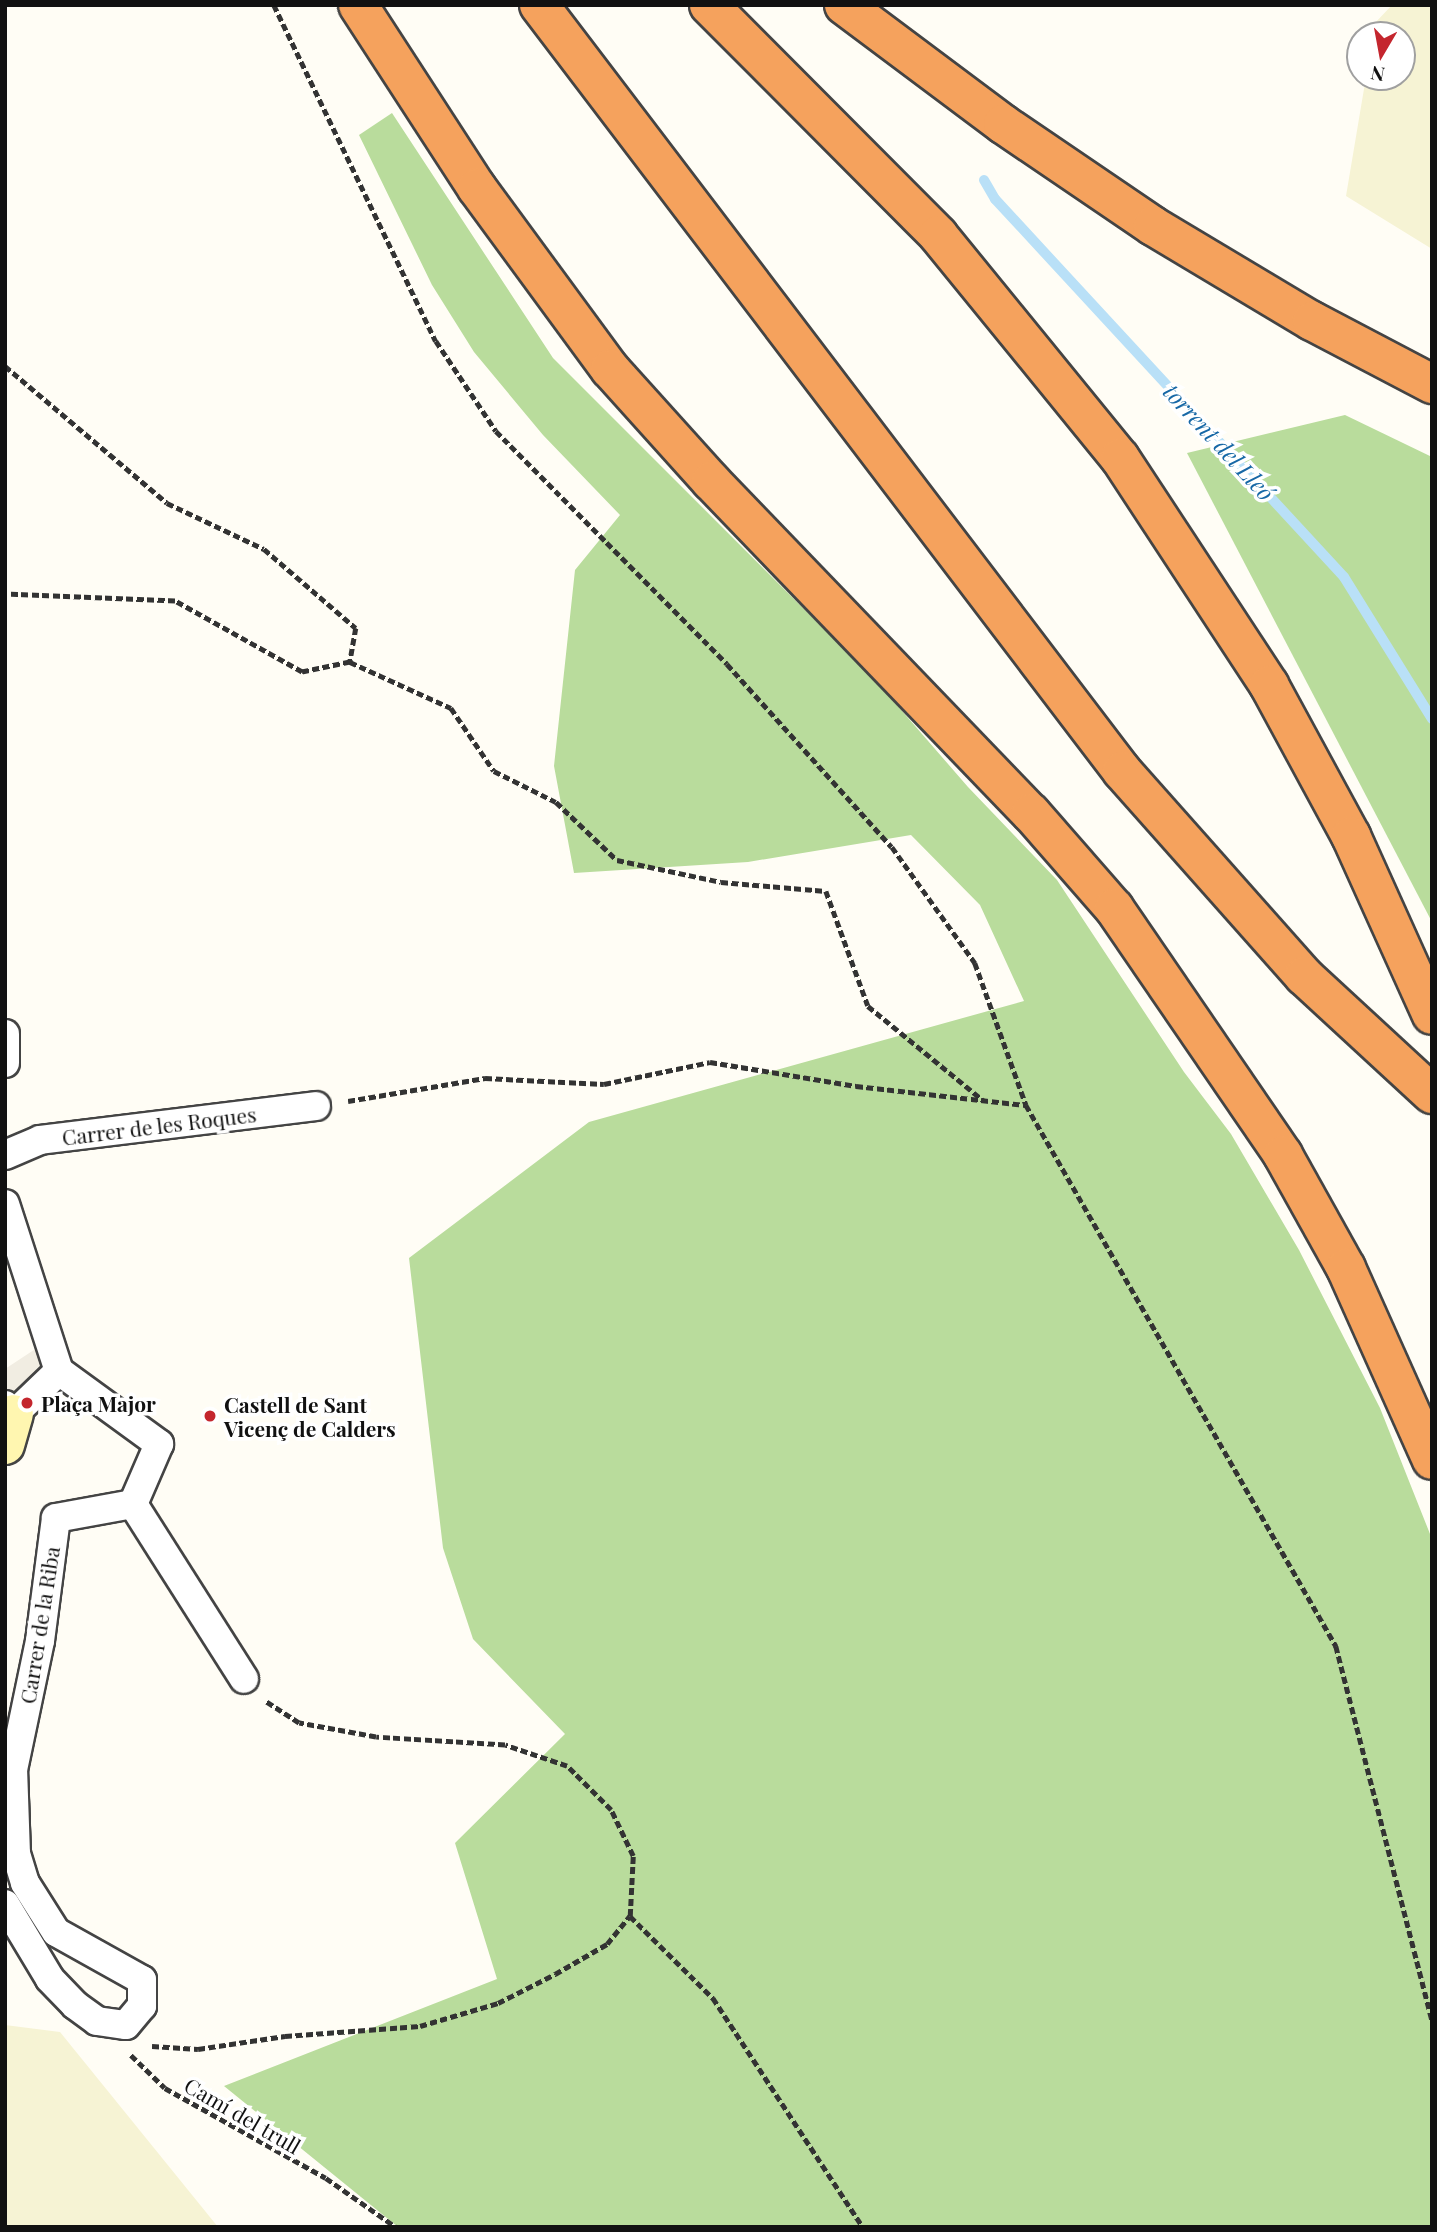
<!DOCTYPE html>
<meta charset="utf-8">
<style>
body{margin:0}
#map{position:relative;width:1437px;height:2232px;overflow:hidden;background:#fffdf5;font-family:"Playfair Display",serif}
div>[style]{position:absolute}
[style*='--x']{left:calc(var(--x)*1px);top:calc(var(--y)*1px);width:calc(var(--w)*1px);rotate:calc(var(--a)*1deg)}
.farmland>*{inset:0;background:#f6f3d4}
.forest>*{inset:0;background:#b9dc9c}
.plaza>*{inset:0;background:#f1ede2}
.stream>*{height:10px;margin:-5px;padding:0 5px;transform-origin:5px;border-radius:5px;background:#b9e0f7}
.path>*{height:4.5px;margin-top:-2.25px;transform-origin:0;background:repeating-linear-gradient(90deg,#333 0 7px,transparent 0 10.5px)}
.roads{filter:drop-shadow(2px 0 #444) drop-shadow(-2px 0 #444) drop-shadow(0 2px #444) drop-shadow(0 -2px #444)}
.street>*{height:28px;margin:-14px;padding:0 14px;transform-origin:14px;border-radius:14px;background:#fff}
.secondary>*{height:38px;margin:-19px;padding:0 19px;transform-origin:19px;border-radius:19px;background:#fff6b0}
.highway>*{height:38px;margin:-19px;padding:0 19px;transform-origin:19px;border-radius:19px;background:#f5a25d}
.dots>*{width:19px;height:19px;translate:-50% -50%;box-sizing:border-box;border:4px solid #fff;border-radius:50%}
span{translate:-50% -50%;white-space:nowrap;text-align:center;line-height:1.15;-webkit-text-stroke:7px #fff;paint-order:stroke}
.street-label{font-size:21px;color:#111}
.poi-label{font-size:21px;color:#111;font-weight:700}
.left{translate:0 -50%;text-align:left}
.water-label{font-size:23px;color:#1768a6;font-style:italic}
.frame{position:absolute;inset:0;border:7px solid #111;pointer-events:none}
.north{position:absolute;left:1346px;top:21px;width:70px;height:70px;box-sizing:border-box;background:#fff;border:2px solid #a0a0a0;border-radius:50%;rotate:190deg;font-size:19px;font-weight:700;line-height:28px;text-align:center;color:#111}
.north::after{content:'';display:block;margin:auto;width:24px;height:32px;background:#c4262e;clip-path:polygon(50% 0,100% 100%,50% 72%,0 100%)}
</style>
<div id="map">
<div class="farmland">
<div style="clip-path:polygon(1392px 5px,1432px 5px,1432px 249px,1346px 196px,1366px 77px,1402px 77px,1402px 35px,1373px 35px,1375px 23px)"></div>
<div style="clip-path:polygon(5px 2025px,60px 2032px,218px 2227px,5px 2227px)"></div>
</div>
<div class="forest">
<div style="clip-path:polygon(392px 113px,553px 358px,876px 681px,968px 787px,1057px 880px,1184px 1072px,1231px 1134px,1299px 1250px,1380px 1408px,1432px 1539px,1432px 2227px,398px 2227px,224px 2086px,497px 1979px,455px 1843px,565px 1734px,473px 1639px,443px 1548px,409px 1258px,589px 1122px,1024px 1001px,980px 905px,911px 835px,748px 862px,574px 873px,554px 766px,575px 570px,620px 515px,543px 435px,474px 352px,432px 285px,359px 135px)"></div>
<div style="clip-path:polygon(1345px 415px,1432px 457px,1432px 922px,1187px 453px)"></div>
</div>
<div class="plaza">
<div style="clip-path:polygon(52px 1338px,82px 1378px,11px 1432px,5px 1428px,5px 1369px)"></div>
</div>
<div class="stream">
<div style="--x:984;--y:180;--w:22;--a:60"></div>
<div style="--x:995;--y:199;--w:514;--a:47.28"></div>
<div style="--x:1344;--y:577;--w:167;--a:58.2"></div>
</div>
<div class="path">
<div style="--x:274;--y:5;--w:373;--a:64.3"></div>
<div style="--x:436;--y:341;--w:108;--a:56.3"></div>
<div style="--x:496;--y:431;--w:328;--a:45.2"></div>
<div style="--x:727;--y:664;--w:246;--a:48"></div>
<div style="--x:892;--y:847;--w:143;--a:54.4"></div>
<div style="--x:975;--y:963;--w:151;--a:70.2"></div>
<div style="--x:1026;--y:1105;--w:624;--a:60.19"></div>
<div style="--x:1336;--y:1646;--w:386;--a:75.6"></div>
<div style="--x:5;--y:366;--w:212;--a:40.2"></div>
<div style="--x:167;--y:503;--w:107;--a:25.4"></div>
<div style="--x:264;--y:549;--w:121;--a:40.7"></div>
<div style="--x:356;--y:628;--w:35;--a:100"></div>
<div style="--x:350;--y:662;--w:49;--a:168.2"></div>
<div style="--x:302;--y:672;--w:145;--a:-150.8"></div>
<div style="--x:175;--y:601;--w:170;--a:-177.6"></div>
<div style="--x:350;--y:662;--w:111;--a:24.5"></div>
<div style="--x:451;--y:708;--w:76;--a:55.7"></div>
<div style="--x:494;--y:771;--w:69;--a:26.6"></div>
<div style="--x:556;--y:802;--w:84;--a:43.6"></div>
<div style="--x:617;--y:860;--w:106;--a:11.9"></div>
<div style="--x:721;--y:882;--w:105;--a:4.9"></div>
<div style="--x:826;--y:891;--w:122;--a:69.9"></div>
<div style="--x:868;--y:1006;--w:149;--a:39.3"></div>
<div style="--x:348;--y:1101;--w:139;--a:-9.5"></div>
<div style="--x:485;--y:1078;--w:119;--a:2.9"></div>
<div style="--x:604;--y:1084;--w:108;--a:-11.7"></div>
<div style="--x:710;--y:1062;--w:148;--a:9.3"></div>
<div style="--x:856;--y:1086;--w:171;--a:6.4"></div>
<div style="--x:630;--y:1916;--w:117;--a:44.7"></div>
<div style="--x:713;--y:1998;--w:274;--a:56.8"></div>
<div style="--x:152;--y:2046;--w:46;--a:3.7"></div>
<div style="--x:198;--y:2049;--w:88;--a:-8.5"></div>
<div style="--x:285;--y:2036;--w:135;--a:-4.2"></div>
<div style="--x:420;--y:2026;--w:81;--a:-16.4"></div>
<div style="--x:498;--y:2003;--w:64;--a:-27"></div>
<div style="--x:555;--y:1974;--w:60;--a:-30"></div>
<div style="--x:607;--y:1944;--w:36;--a:-51"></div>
<div style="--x:630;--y:1916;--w:60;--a:-87.1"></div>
<div style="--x:633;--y:1856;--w:51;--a:-115.6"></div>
<div style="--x:611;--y:1810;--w:62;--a:-135"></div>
<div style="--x:567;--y:1766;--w:65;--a:-161.3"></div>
<div style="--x:505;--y:1745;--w:129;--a:-176.5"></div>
<div style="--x:376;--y:1737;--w:78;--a:-169.7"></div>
<div style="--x:299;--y:1723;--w:40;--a:-147.1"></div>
<div style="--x:131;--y:2055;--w:47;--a:44.1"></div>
<div style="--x:165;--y:2088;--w:184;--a:29.2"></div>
<div style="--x:326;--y:2178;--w:85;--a:35"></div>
</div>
<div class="roads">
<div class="street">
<div style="--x:5;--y:1034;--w:29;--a:90"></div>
<div style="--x:5;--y:1155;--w:38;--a:-23"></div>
<div style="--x:40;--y:1140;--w:278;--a:-7"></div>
<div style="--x:5;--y:1204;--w:176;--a:72.1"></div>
<div style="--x:59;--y:1371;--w:124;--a:36.1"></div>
<div style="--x:159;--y:1444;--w:65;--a:113.4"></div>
<div style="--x:5;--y:1405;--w:13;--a:45"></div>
<div style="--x:14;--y:1414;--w:62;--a:-43.7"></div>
<div style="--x:133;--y:1504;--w:207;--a:57.6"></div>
<div style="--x:5;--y:1904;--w:87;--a:59"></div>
<div style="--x:50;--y:1979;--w:36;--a:46"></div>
<div style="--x:75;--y:2005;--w:27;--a:36"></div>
<div style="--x:97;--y:2021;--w:29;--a:8"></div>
<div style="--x:126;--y:2025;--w:25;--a:-50"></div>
<div style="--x:142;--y:2006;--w:26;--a:-90"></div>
<div style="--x:142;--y:1980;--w:98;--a:-150.8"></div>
<div style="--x:56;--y:1932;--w:58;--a:-122.3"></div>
<div style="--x:25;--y:1883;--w:30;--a:-107"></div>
<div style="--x:16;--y:1854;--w:84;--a:-92"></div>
<div style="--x:13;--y:1770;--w:132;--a:-78.2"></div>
<div style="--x:40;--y:1641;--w:124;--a:-82.6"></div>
<div style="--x:56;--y:1518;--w:78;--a:-10.3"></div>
</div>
<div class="secondary">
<div style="--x:5;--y:1445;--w:32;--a:-74"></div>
</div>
<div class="highway">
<div style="--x:358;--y:5;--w:218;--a:57"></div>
<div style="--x:477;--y:188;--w:225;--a:53.7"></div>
<div style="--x:610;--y:369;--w:151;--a:48"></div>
<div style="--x:711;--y:481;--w:461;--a:46.1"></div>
<div style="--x:1031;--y:813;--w:126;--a:48.9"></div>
<div style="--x:1114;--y:908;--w:299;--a:55.6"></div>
<div style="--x:1283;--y:1155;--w:129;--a:60.9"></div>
<div style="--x:1346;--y:1268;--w:210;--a:65.9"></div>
<div style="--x:539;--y:5;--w:963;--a:52.73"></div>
<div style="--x:1122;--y:771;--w:274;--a:48.4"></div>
<div style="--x:1304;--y:976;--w:174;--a:42.7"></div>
<div style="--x:709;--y:5;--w:325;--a:45.1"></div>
<div style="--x:938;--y:235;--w:288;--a:50.8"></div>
<div style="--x:1120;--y:458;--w:272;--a:56.7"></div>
<div style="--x:1269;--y:685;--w:172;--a:61.5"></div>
<div style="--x:1351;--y:836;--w:196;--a:65.7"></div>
<div style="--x:844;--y:5;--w:199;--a:36.8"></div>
<div style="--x:1003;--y:124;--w:181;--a:34.2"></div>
<div style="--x:1153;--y:226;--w:185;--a:30.9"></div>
<div style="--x:1312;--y:321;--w:136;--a:27.7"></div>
</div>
</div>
<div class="dots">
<div style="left:27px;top:1403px;background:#c4262e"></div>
<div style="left:210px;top:1416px;background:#c4262e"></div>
</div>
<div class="street-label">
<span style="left:159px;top:1125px;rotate:-7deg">Carrer de les Roques</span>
<span style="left:39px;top:1625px;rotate:-81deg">Carrer de la Riba</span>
<span style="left:243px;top:2115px;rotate:30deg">Camí del trull</span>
</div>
<div class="poi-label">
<span class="left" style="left:41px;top:1403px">Plaça Major</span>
<span class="left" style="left:224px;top:1416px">Castell de Sant<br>Vicenç de Calders</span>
</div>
<div class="water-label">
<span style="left:1219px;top:442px;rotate:47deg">torrent del Lleó</span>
</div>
<div class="frame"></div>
<div class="north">N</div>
</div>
